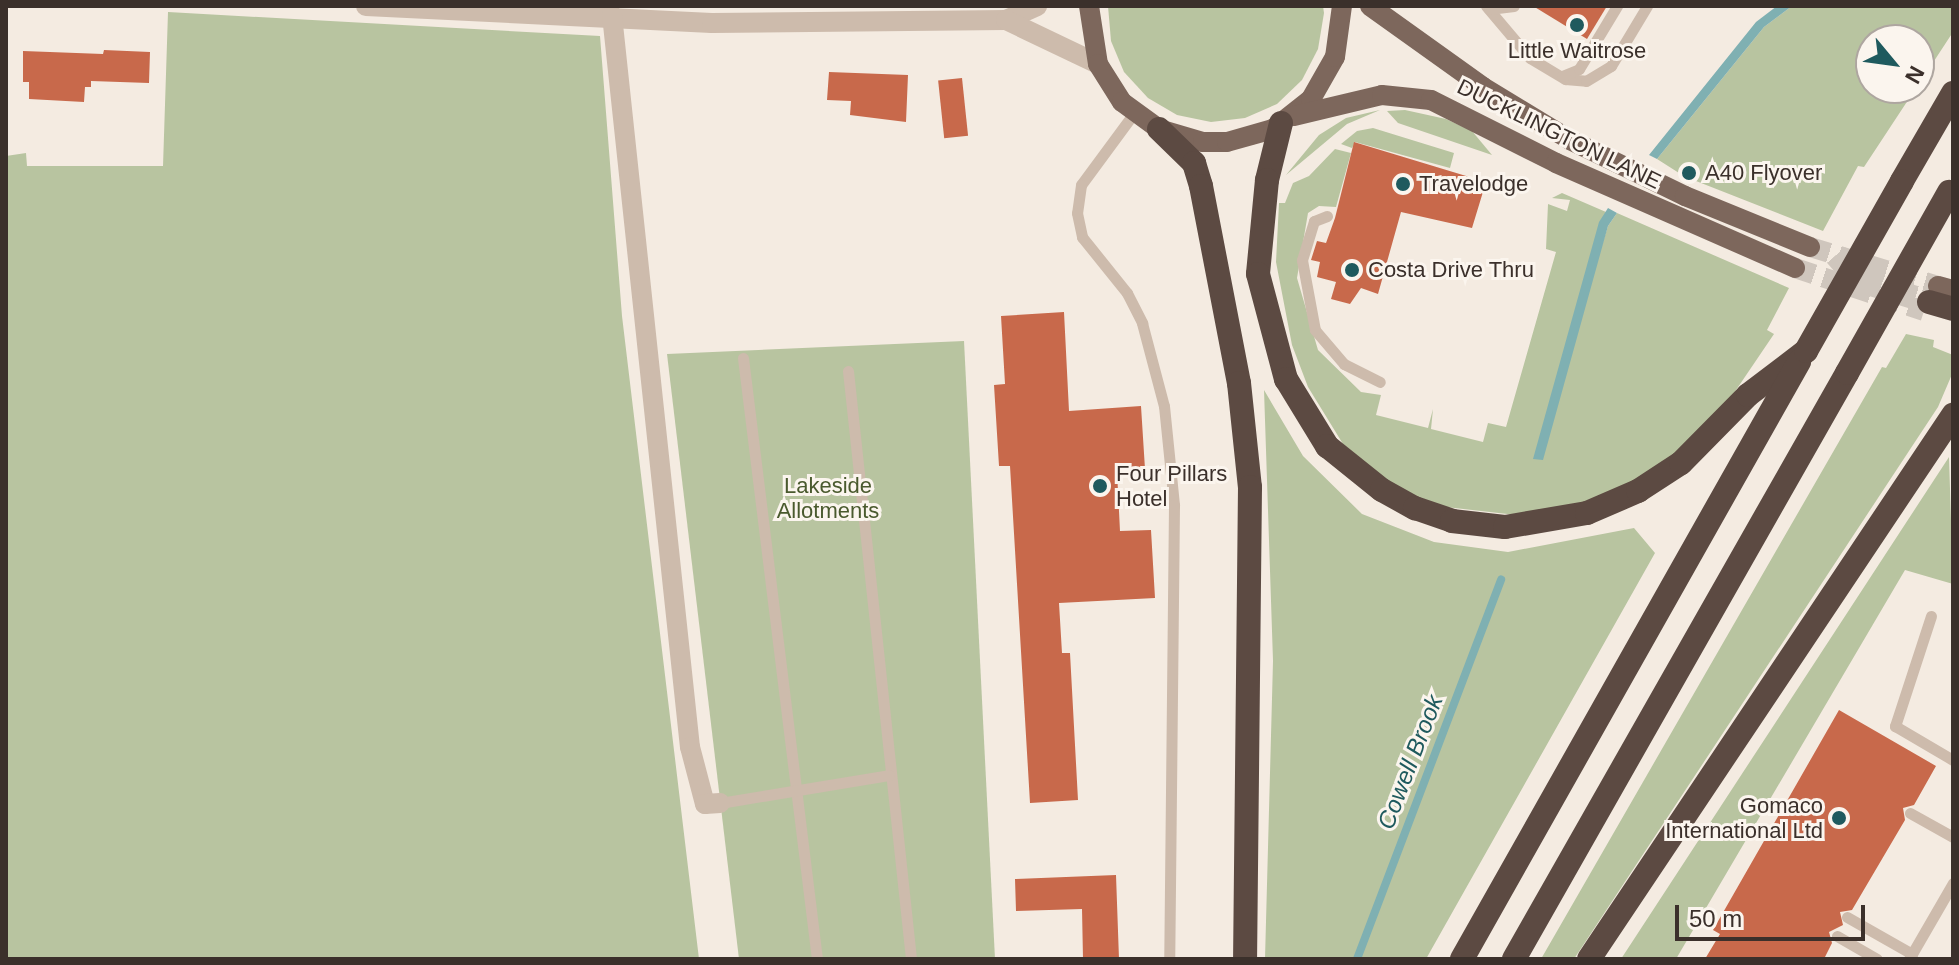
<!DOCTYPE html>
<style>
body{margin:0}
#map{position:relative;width:1959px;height:965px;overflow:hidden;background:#f4ebe1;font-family:Helvetica,sans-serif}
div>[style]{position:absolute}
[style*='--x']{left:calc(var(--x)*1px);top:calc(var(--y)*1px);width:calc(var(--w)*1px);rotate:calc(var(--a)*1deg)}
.green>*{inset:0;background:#b8c4a0}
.water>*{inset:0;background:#7fb0b2}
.stream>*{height:8px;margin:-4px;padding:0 4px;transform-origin:4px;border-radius:4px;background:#7fb0b2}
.building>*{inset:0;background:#c8694b;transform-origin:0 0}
.primary-tunnel>*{height:20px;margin-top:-10px;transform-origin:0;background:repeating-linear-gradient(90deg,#cfc6bd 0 20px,transparent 0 30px)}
.highway-tunnel>*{height:24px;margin-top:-12px;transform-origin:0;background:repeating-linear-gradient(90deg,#cfc6bd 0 24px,transparent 0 36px)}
.lane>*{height:11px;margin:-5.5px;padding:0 5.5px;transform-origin:5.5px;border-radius:5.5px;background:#cdbbac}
.street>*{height:20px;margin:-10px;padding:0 10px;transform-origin:10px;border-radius:10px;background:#cdbbac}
.primary>*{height:20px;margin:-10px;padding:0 10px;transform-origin:10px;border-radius:10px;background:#7d675c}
.highway>*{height:24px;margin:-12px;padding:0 12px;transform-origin:12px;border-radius:12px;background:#5c4a42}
.highway-bridge>*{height:24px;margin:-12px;padding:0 12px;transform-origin:12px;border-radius:12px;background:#5c4a42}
.dots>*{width:22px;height:22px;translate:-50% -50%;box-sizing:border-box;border:4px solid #fbf5ee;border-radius:50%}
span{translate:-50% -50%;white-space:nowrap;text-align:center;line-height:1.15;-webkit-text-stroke:6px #fbf5ee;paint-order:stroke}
.poi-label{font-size:22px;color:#3b302b}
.left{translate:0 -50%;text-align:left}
.right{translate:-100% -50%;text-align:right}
.street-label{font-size:22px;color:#3b302b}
.park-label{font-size:22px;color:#4a5a2e}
.water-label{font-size:24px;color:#1f5a5e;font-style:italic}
.frame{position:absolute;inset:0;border:8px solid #3b302b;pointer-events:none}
.north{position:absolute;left:1855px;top:24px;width:80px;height:80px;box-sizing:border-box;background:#fbf5ee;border:2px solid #aea6a0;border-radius:50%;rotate:119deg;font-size:22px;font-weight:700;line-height:32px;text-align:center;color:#3b302b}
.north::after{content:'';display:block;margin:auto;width:28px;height:36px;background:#1f5a5e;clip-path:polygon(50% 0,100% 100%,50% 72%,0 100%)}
.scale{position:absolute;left:1675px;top:905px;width:190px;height:36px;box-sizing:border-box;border:4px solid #3b302b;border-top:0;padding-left:10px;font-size:24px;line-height:28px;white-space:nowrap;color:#3b302b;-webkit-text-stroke:6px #fbf5ee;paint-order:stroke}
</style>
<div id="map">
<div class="green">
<div style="clip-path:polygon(1108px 6px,1323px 6px,1324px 13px,1318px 49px,1302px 80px,1277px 104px,1245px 118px,1211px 122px,1177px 115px,1148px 98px,1124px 72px,1111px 41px)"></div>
<div style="clip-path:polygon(1792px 6px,1953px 6px,1953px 32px,1919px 84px,1919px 40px,1871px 40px,1871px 88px,1916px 88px,1864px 167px,1858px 166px,1823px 231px,1696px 181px,1699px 174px,1682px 167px,1679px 173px,1657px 159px,1764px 27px)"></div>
<div style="clip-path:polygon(168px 12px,600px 36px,622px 316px,699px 959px,6px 959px,6px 156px,26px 153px,27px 166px,163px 166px)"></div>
<div style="clip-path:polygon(1380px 110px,1347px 124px,1286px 175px,1319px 135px,1346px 118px)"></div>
<div style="clip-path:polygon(1405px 110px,1446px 119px,1472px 131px,1492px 155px,1398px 123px,1387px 111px)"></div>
<div style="clip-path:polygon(1373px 128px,1454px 153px,1450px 168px,1355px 142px,1352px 148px,1341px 144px,1357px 131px)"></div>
<div style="clip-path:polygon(1335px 149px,1351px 153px,1336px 207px,1319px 206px,1308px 213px,1297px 278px,1318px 350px,1361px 392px,1381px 395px,1376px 415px,1428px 428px,1433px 409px,1431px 429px,1483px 442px,1488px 423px,1506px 427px,1556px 252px,1546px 249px,1548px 204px,1567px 211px,1570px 200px,1552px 198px,1562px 193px,1606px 212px,1534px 459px,1608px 226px,1617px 213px,1789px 288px,1767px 330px,1774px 334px,1732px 396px,1676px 454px,1599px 502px,1525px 516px,1437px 506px,1394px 486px,1343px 444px,1308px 387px,1292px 345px,1276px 262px,1279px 203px,1285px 203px,1293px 183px,1309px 176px)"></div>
<div style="clip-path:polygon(1906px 334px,1934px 340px,1933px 347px,1953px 355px,1953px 372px,1938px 407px,1574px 959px,1541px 959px,1882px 367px,1886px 368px)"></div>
<div style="clip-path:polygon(964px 341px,995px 959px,739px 959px,667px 354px)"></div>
<div style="clip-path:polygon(1264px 390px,1303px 456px,1362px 514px,1434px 542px,1508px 552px,1634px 528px,1655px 553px,1426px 959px,1265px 959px,1273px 661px)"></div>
<div style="clip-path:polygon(1949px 457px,1953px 584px,1905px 570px,1676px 959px,1621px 959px)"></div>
</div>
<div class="water">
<div style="clip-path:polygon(1777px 6px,1792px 6px,1764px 27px,1657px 159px,1649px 155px,1756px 22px)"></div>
<div style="clip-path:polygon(1608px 208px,1617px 213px,1608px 226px,1543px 460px,1533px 459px,1599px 222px)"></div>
</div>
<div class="stream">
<div style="--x:1357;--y:959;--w:406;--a:-69.2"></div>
</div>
<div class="building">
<div style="clip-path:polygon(1533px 6px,1607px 6px,1587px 39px)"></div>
<div style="clip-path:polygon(104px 50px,150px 52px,149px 83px,91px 81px,91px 87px,85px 87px,84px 102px,29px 99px,29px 82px,23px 82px,23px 51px,103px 54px)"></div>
<div style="clip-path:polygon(829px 72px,908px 75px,906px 122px,850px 115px,851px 101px,827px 100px)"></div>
<div style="left:962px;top:78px;width:58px;height:24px;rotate:84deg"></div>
<div style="clip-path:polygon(1354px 142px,1486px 182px,1472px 228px,1401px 212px,1378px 294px,1361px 288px,1350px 304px,1331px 299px,1336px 282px,1317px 277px,1320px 262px,1311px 260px,1317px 241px,1326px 243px,1335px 218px)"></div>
<div style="clip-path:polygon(1064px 312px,1069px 411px,1141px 406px,1145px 469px,1117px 471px,1120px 531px,1151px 530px,1155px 598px,1059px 603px,1062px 653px,1070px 653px,1078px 800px,1030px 803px,1010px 466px,999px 466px,994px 385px,1005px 384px,1001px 316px)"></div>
<div style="clip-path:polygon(1839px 710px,1936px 766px,1914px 805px,1903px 808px,1905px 820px,1852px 910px,1840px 912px,1843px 925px,1829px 932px,1832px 943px,1824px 959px,1705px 959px,1720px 934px,1713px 930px)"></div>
<div style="clip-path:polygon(1116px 875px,1119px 959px,1083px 959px,1082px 909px,1016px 911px,1015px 879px)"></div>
</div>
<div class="primary-tunnel">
<div style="--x:1810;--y:247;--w:134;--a:16.9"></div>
<div style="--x:1795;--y:268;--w:136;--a:18.4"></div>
</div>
<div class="highway-tunnel">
<div style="--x:1836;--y:255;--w:33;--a:49"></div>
<div style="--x:1858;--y:280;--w:74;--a:17.2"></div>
</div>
<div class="lane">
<div style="--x:1486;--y:6;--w:68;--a:49.8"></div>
<div style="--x:1530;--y:58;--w:41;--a:31"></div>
<div style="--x:1565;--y:79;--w:21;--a:5"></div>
<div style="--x:1586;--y:81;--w:29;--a:-31"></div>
<div style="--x:1611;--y:66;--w:70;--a:-59"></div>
<div style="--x:1489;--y:9;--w:25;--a:-7"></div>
<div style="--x:1562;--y:76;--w:18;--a:-22"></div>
<div style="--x:1579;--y:69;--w:74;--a:-58.9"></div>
<div style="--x:1134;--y:113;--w:89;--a:126.4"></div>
<div style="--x:1081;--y:185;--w:28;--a:98"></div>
<div style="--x:1077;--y:213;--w:25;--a:78"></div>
<div style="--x:1082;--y:237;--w:72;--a:51.2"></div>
<div style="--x:1127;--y:293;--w:34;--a:63"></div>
<div style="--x:1142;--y:323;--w:86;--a:75.2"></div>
<div style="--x:1164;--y:406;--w:100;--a:84.2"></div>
<div style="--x:1174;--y:505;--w:454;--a:90.6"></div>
<div style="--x:1327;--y:216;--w:14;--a:159"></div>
<div style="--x:1314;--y:221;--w:41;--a:107.1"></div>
<div style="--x:1302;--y:260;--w:71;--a:79.5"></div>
<div style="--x:1315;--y:330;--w:45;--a:49.5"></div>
<div style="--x:1344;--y:364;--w:40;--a:26.6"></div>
<div style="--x:743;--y:358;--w:606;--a:82.98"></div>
<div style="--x:848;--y:371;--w:591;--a:83.88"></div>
<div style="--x:1931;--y:616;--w:116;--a:108.1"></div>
<div style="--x:1895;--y:726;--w:67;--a:30.4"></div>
<div style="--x:720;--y:803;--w:171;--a:-9.4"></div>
<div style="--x:1910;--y:813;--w:49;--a:29.2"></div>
<div style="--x:1847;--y:917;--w:75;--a:29.6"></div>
<div style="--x:1837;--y:936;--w:46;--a:29.9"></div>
<div style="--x:1909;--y:959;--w:88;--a:-59.9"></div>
</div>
<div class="street">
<div style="--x:366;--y:6;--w:346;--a:2.8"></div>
<div style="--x:712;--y:23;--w:294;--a:-0.6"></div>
<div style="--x:1006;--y:20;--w:34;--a:-24"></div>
<div style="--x:612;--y:15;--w:736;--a:83.92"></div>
<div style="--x:690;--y:747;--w:59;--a:75.3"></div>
<div style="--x:705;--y:804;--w:15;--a:-4"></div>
<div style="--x:1006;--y:20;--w:102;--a:25.6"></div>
</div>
<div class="primary">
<div style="--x:1089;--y:6;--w:59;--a:81.2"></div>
<div style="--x:1098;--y:64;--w:45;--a:57.7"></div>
<div style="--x:1122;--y:102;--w:46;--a:36.1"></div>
<div style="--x:1159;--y:129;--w:46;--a:16.5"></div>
<div style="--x:1203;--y:142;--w:24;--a:0"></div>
<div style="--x:1227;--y:142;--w:48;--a:-15.8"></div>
<div style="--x:1273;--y:129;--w:48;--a:-38.3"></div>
<div style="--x:1311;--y:99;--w:48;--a:-60.3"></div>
<div style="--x:1335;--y:57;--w:51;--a:-82.2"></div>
<div style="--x:1370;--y:6;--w:139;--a:35.6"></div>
<div style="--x:1483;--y:87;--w:102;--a:31.3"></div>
<div style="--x:1570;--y:140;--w:128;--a:26"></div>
<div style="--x:1685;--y:196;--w:135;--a:22.2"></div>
<div style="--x:1294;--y:116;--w:90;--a:-13.4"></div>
<div style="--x:1382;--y:95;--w:49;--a:5.8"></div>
<div style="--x:1431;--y:100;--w:140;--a:26.7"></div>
<div style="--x:1556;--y:163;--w:261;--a:23.7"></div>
<div style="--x:1938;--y:286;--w:16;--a:15"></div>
</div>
<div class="highway">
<div style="--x:1281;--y:123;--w:59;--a:103.8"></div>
<div style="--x:1267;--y:180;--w:94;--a:95.5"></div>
<div style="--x:1258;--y:274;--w:109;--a:75.1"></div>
<div style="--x:1286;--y:379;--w:79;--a:58.5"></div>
<div style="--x:1327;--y:446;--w:70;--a:38.7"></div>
<div style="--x:1382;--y:490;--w:38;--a:29"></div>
<div style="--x:1415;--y:508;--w:39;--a:19"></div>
<div style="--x:1452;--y:521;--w:53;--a:6.5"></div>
<div style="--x:1505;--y:527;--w:83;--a:-9.7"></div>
<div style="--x:1587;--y:513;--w:56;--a:-23.3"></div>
<div style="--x:1638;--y:491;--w:51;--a:-33.1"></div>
<div style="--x:1681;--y:463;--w:95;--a:-45.4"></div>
<div style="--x:1748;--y:395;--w:73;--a:-37.2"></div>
<div style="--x:1159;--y:129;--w:49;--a:44.2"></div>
<div style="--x:1194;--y:163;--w:24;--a:73"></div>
<div style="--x:1201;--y:186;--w:201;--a:79.1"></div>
<div style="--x:1239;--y:383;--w:105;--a:84"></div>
<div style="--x:1250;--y:487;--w:472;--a:90.6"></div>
<div style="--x:1902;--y:181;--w:102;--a:-59.9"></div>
<div style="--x:1929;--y:302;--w:25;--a:16"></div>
<div style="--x:1462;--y:959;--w:686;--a:-60.56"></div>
<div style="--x:1514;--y:959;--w:674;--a:-60.39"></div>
<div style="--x:1589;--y:959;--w:655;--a:-56.21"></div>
</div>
<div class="highway-bridge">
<div style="--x:1806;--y:351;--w:195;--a:-60.5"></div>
<div style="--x:1847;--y:373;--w:208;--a:-60.6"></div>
</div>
<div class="dots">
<div style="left:1577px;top:25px;background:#1f5a5e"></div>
<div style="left:1689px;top:173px;background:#1f5a5e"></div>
<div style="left:1403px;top:184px;background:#1f5a5e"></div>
<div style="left:1352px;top:270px;background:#1f5a5e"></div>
<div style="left:1100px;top:486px;background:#1f5a5e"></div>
<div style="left:1839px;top:818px;background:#1f5a5e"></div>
</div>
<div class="poi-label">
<span style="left:1577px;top:51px">Little Waitrose</span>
<span class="left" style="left:1705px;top:173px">A40 Flyover</span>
<span class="left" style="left:1419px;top:184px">Travelodge</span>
<span class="left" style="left:1368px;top:270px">Costa Drive Thru</span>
<span class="left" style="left:1116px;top:486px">Four Pillars<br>Hotel</span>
<span class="right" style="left:1823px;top:818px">Gomaco<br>International Ltd</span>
</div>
<div class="street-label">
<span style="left:1559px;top:134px;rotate:26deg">DUCKLINGTON LANE</span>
</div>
<div class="park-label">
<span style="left:828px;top:498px">Lakeside<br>Allotments</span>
</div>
<div class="water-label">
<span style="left:1410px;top:762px;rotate:-69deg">Cowell Brook</span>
</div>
<div class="frame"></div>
<div class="north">N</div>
<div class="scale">50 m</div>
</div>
